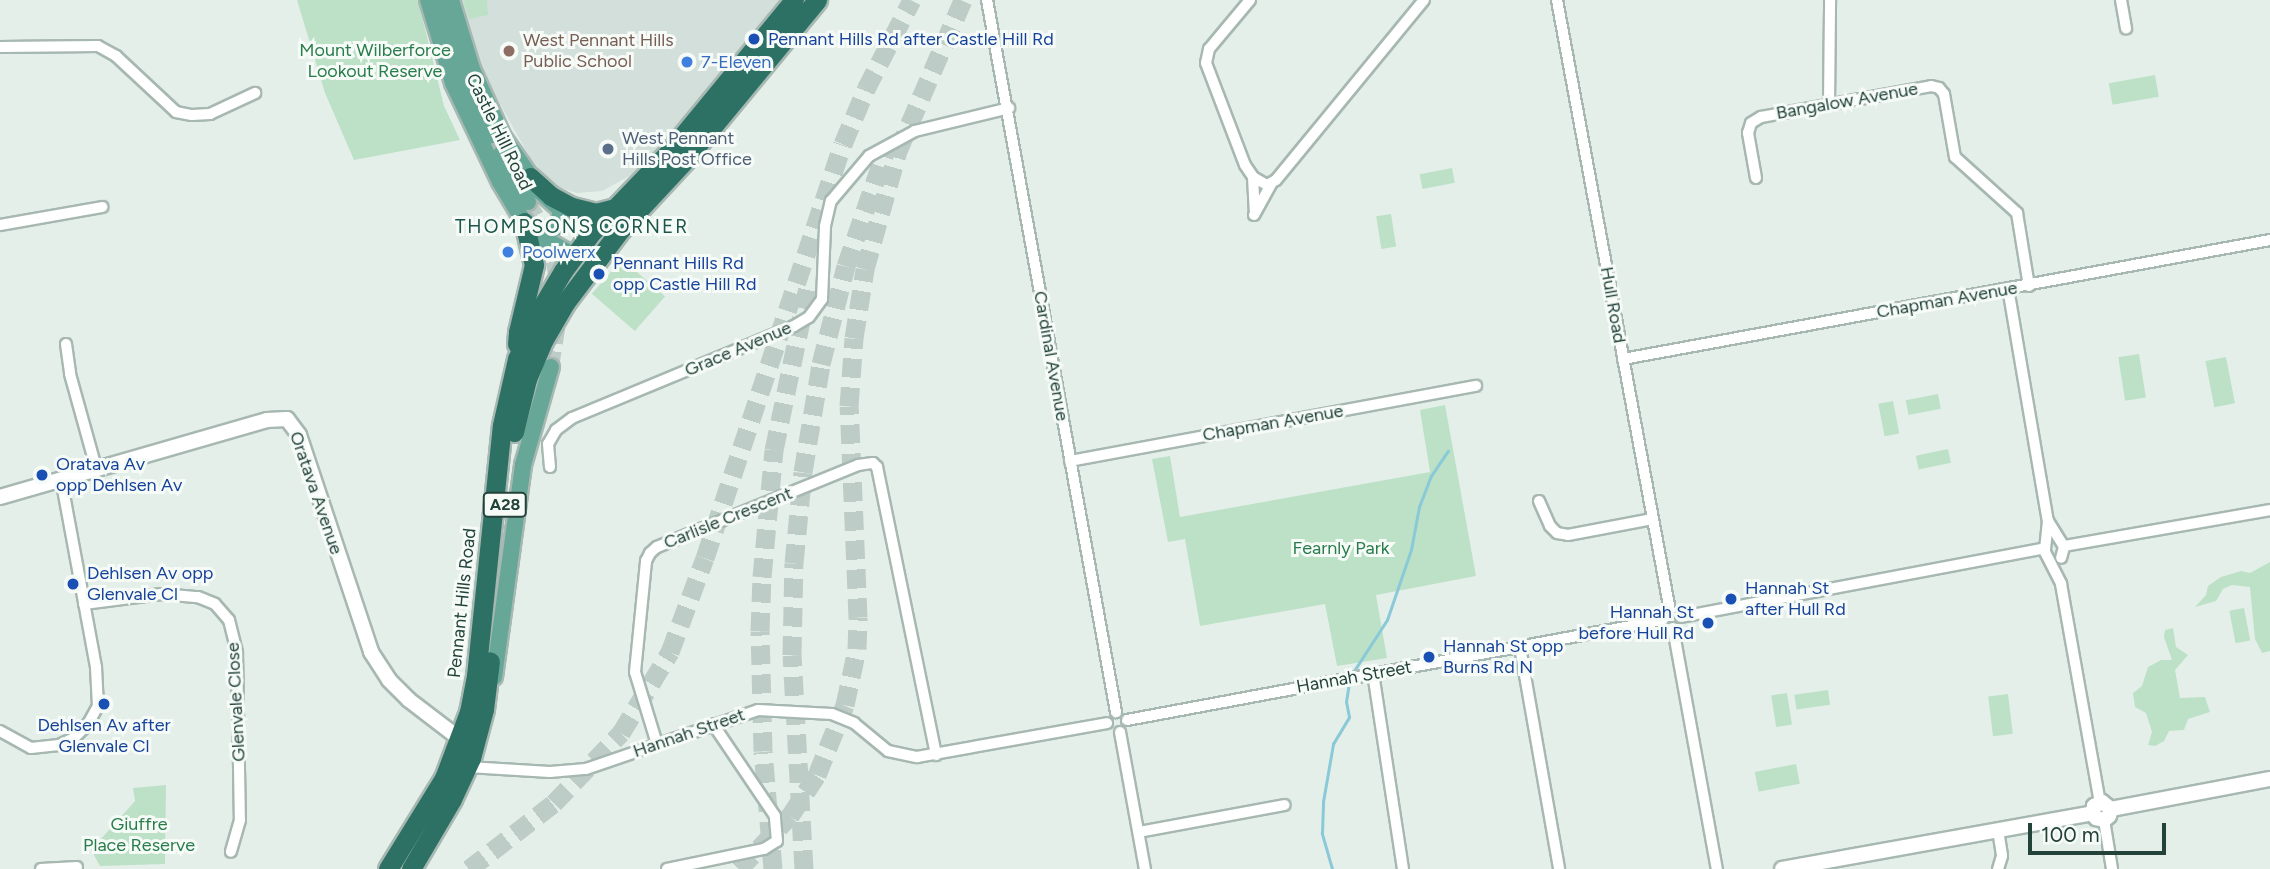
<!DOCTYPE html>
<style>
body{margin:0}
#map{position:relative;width:2270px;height:869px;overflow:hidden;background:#e5efea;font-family:Figtree,sans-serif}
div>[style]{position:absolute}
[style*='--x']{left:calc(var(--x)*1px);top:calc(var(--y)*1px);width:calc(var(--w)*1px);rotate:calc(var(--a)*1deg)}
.built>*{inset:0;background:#d3dfda}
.green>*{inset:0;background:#bce1c7;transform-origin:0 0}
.stream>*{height:2.5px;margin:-1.25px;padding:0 1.25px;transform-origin:1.25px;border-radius:1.25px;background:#8ac9d7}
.primary-tunnel>*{height:16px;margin-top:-8px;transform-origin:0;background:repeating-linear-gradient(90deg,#beccc7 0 16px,transparent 0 24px)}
.highway-tunnel>*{height:19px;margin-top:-9.5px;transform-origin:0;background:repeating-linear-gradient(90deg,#beccc7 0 19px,transparent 0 29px)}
.roads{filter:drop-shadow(2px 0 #a7b8b2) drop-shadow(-2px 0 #a7b8b2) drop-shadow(0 2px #a7b8b2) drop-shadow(0 -2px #a7b8b2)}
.street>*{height:10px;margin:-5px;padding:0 5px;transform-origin:5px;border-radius:5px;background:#fff}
.secondary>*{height:14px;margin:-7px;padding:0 7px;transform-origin:7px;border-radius:7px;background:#fff}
.primary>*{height:16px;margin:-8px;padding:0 8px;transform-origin:8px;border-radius:8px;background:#66a798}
.highway>*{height:19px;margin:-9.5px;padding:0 9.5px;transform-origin:9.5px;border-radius:9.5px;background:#2c7164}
.dots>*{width:19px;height:19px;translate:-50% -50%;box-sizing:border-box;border:4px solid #f6fbf8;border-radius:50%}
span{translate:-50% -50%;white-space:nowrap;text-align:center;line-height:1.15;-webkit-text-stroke:6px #f6fbf8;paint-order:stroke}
.shield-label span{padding:2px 5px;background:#f6fbf8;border:2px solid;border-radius:5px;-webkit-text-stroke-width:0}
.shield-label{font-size:16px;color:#22423a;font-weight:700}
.transit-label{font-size:18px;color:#164399}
.left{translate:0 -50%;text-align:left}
.right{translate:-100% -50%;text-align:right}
.education-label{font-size:18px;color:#785e54}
.park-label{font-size:18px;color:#297c4b}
.shop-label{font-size:18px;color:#366cbe}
.street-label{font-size:18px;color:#22423a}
.service-label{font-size:18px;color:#4e5e75}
.neighbourhood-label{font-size:19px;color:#1c5649;letter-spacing:2px}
.scale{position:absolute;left:2028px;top:823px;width:138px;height:32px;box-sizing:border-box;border:4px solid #22423a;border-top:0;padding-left:9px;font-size:21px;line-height:24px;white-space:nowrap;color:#22423a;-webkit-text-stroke:5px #f6fbf8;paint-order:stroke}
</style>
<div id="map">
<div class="built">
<div style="clip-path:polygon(460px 0,779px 0,680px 122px,631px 175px,602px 191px,577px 193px,554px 186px,530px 158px,484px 75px)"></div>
</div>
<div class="green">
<div style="clip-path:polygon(297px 0,418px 0,444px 106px,460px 140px,354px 160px,325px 93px)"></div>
<div style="clip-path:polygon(463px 0,487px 0,488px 15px,469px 19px)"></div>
<div style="left:2155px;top:75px;width:22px;height:47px;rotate:80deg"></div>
<div style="left:1452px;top:168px;width:15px;height:33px;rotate:79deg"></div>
<div style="left:1391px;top:214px;width:33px;height:15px;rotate:81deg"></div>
<div style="left:622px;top:259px;width:57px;height:46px;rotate:41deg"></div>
<div style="left:2139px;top:354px;width:44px;height:21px;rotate:81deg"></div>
<div style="left:2226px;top:357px;width:47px;height:21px;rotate:79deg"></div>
<div style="left:1938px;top:394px;width:15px;height:33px;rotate:79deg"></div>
<div style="left:1893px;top:401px;width:33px;height:15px;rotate:79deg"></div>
<div style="clip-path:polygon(1445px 405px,1476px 576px,1376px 595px,1387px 658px,1337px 666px,1325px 604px,1200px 626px,1185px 539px,1168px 542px,1152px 459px,1170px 456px,1180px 517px,1430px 472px,1420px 410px)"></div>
<div style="left:1948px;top:449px;width:14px;height:33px;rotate:78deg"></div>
<div style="clip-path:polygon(2270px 562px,2270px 651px,2262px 653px,2255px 639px,2250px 587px,2232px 585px,2223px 589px,2216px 601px,2195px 607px,2206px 595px,2208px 586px,2221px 577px,2241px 571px,2250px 573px)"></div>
<div style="left:2244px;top:608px;width:33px;height:15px;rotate:79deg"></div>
<div style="clip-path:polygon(2173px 628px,2176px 647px,2188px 655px,2175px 670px,2180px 698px,2205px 697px,2210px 712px,2188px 719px,2184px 730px,2169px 731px,2164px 741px,2155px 746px,2148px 745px,2152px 732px,2146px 713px,2135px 707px,2133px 693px,2142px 686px,2148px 667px,2161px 660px,2172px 660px,2164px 637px,2165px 630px)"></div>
<div style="left:1828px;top:690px;width:15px;height:34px;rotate:82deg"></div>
<div style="left:1787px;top:693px;width:32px;height:16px;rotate:81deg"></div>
<div style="left:2008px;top:694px;width:40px;height:20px;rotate:83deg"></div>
<div style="left:1796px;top:764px;width:20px;height:42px;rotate:79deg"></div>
<div style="clip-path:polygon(166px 785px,165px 864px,100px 866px,91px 850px,135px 801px,133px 788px)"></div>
</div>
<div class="stream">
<div style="--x:1352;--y:674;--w:64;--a:-57.1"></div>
<div style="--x:1387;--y:620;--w:74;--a:-71.1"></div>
<div style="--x:1411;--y:550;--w:44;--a:-79.5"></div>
<div style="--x:1419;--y:507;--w:33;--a:-69"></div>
<div style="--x:1431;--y:476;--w:30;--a:-56"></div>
<div style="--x:1332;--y:869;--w:37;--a:-106"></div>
<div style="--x:1322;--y:833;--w:31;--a:-88"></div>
<div style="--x:1323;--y:802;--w:59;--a:-80.2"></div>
<div style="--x:1333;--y:744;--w:31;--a:-59"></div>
<div style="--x:1349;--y:717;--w:15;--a:-101"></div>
<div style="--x:1346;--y:702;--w:19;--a:-81"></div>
</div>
<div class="primary-tunnel">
<div style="--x:528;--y:202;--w:42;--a:59.7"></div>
<div style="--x:549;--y:238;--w:47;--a:78.9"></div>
<div style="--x:551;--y:367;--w:51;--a:-80.9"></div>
</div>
<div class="highway-tunnel">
<div style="--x:469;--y:869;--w:108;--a:-37.8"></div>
<div style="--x:554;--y:803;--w:97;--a:-46.3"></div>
<div style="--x:621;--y:733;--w:95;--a:-58.8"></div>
<div style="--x:670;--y:652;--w:100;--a:-69.6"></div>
<div style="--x:705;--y:558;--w:436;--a:-71.6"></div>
<div style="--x:843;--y:144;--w:60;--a:-67.3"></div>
<div style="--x:866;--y:89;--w:100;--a:-62.7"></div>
<div style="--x:739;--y:869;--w:74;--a:-46.1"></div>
<div style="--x:790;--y:816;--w:49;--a:-56.6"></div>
<div style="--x:817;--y:775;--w:75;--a:-68.2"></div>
<div style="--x:845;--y:705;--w:57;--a:-77.9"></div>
<div style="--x:857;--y:649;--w:32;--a:-88"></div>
<div style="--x:858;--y:617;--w:211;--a:-92.4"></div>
<div style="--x:849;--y:406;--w:68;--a:-85.8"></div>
<div style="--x:854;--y:338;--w:70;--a:-80.9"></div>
<div style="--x:865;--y:269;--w:123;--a:-74.4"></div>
<div style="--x:898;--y:151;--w:164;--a:-66.7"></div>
<div style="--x:773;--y:869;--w:118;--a:-94.8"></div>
<div style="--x:763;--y:751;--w:120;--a:-91.4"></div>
<div style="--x:760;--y:631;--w:54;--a:-87.9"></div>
<div style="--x:762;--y:577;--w:128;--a:-84.6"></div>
<div style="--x:774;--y:450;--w:167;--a:-78.2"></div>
<div style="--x:804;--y:869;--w:214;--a:-93.2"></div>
<div style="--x:792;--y:655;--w:92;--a:-88.8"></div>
<div style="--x:794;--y:563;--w:91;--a:-84.4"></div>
<div style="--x:803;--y:472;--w:109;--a:-80.5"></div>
<div style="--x:821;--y:364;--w:101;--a:-75.7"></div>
<div style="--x:846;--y:266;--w:123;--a:-71"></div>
</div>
<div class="roads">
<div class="street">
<div style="--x:987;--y:0;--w:724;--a:79.73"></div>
<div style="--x:1250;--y:0;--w:64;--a:129.9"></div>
<div style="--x:1209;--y:49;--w:14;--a:102"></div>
<div style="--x:1206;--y:63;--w:109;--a:69.1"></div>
<div style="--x:1245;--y:165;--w:14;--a:56"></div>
<div style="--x:1253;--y:177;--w:16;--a:30"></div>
<div style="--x:1267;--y:185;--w:10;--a:-29"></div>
<div style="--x:1276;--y:180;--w:233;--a:-50.6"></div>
<div style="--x:1557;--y:0;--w:621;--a:79.52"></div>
<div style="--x:2121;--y:0;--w:29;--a:80"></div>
<div style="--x:0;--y:47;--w:98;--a:-0.6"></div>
<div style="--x:98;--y:46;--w:21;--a:29"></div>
<div style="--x:116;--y:56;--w:82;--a:43"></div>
<div style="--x:176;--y:112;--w:16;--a:11"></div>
<div style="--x:192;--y:115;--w:18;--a:-3"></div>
<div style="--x:210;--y:114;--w:50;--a:-25"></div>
<div style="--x:1829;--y:104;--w:104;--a:-89.4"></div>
<div style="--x:1253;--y:177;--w:33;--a:87"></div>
<div style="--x:1756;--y:178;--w:46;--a:-100.1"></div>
<div style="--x:1748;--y:133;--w:10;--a:-73"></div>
<div style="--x:1751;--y:123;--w:12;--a:-31"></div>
<div style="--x:1761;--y:117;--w:173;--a:-10.3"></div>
<div style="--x:1931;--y:86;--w:8;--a:14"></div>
<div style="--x:1939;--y:88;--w:8;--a:50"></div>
<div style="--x:1944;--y:94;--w:64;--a:80.1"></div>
<div style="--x:1955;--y:157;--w:84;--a:42.1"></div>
<div style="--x:2017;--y:213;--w:74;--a:80.7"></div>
<div style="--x:1254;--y:215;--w:37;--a:-61"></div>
<div style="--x:0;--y:225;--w:104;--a:-10"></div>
<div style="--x:2008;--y:288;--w:236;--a:80.3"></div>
<div style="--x:2048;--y:521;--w:31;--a:96"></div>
<div style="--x:2045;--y:552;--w:36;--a:63"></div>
<div style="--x:2061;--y:584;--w:221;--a:79.9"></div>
<div style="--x:66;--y:344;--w:30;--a:82"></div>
<div style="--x:70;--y:374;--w:98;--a:74.5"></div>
<div style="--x:1623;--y:359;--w:658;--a:-10.42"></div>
<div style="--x:1070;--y:461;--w:413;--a:-10.5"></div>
<div style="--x:550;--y:467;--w:23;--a:-95"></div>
<div style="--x:548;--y:444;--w:16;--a:-60"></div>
<div style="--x:556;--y:430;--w:20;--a:-37"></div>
<div style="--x:572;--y:418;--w:240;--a:-22.5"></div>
<div style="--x:794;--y:326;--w:17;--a:-31"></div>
<div style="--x:809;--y:317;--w:22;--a:-54"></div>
<div style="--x:822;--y:299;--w:73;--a:-87.6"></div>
<div style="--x:825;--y:226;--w:26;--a:-77"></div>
<div style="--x:831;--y:201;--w:59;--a:-49.8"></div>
<div style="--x:869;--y:156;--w:52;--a:-28.5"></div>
<div style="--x:915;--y:131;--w:97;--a:-13.7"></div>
<div style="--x:1539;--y:501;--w:27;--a:66"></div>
<div style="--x:1550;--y:526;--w:10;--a:45"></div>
<div style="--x:1557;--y:533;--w:11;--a:10"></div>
<div style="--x:1568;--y:535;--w:86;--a:-10.7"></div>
<div style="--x:2048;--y:521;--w:31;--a:58"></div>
<div style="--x:2064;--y:547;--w:11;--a:105"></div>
<div style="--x:2064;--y:546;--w:209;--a:-9.9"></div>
<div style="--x:84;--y:604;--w:78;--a:-7.4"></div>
<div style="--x:161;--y:594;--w:37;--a:5"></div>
<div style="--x:198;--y:597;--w:18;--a:22"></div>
<div style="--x:215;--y:604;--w:21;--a:49"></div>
<div style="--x:229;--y:620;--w:34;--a:76"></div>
<div style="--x:237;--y:653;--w:167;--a:89"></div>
<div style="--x:240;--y:820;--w:33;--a:106"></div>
<div style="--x:1681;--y:617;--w:370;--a:-10.7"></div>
<div style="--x:1673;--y:628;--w:245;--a:79.7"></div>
<div style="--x:1520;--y:647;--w:225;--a:80"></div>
<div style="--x:1373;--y:673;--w:198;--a:81.3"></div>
<div style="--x:1127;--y:720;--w:545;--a:-10.57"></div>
<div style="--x:0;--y:731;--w:35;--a:29"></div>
<div style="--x:31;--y:748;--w:28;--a:-6"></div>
<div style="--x:59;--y:745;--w:17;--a:-25"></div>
<div style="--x:74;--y:738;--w:20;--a:-45"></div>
<div style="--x:88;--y:724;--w:21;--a:-61"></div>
<div style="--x:98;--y:706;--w:39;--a:-93"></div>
<div style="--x:96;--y:667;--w:192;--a:-100.5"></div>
<div style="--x:1120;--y:732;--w:139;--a:79.7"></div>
<div style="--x:657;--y:744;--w:75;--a:-107"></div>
<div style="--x:635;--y:672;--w:112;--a:-84.3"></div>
<div style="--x:646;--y:561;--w:9;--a:-63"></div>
<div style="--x:650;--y:553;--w:9;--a:-41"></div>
<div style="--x:657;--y:547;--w:217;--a:-22.2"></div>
<div style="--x:858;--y:465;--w:15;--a:-8"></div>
<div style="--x:873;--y:463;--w:6;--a:45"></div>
<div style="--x:877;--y:467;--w:294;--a:78.4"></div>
<div style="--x:468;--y:767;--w:82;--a:3.5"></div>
<div style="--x:550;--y:772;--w:36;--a:-5"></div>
<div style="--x:586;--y:769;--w:182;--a:-18.9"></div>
<div style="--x:758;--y:710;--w:74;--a:3.1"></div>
<div style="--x:832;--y:714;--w:24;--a:22"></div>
<div style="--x:854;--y:723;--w:44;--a:39.5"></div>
<div style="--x:888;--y:751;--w:30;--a:12"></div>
<div style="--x:917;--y:757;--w:193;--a:-10.1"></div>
<div style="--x:2104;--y:820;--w:50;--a:80.7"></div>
<div style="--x:1998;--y:830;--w:26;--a:81"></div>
<div style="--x:2002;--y:856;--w:14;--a:107"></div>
<div style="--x:1139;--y:832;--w:148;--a:-10.5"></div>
<div style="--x:41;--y:869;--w:36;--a:-3"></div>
<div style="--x:667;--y:869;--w:99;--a:-11.7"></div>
<div style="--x:764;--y:849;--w:15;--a:-32"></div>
<div style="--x:777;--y:841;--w:25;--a:-95"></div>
<div style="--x:775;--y:816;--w:111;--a:-124"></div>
</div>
<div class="secondary">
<div style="--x:0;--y:497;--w:278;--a:-16.1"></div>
<div style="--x:267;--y:420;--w:20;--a:-3"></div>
<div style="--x:287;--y:419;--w:20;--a:53"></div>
<div style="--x:299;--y:435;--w:229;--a:71.6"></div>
<div style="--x:371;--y:652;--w:33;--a:57"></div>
<div style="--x:389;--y:680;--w:28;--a:45"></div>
<div style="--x:409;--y:700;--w:64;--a:37.4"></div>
<div style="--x:2111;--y:809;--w:162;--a:-10.7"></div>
<div style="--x:2093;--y:813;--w:6;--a:59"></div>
<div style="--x:2096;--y:818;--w:8;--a:14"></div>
<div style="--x:2104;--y:820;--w:6;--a:-39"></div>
<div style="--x:2109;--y:816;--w:7;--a:-74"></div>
<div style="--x:2093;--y:813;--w:7;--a:-82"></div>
<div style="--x:2094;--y:806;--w:9;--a:-27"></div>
<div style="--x:2102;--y:802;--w:11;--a:38"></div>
<div style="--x:1782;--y:869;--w:316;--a:-10.2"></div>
</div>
<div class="primary">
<div style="--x:428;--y:0;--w:87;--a:73.2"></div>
<div style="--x:453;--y:83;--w:110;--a:64.6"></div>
<div style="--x:500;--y:182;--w:47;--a:59"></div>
<div style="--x:524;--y:222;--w:28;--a:39"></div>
<div style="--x:546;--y:240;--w:31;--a:29"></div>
<div style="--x:439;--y:0;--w:60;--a:74.6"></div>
<div style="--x:455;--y:58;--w:85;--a:65.6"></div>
<div style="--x:451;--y:0;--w:72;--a:73.1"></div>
<div style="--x:472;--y:69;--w:75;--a:65.5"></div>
<div style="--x:503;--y:137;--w:67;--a:55.4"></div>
<div style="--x:541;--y:192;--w:25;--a:42"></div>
<div style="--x:560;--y:209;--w:12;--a:90"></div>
<div style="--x:560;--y:221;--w:9;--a:126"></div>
<div style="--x:555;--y:228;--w:11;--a:170"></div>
<div style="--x:544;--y:230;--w:16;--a:-162"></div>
<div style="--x:501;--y:154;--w:55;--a:60.6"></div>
<div style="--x:494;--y:677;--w:214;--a:-82.2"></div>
<div style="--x:523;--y:465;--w:102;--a:-74.1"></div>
</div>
<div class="highway">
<div style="--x:530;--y:177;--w:28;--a:42"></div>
<div style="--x:551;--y:196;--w:24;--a:28"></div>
<div style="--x:572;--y:207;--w:25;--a:14"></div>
<div style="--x:596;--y:213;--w:16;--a:-15"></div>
<div style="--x:517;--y:344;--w:12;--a:-85"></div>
<div style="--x:518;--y:332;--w:69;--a:-76.6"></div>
<div style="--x:534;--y:265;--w:44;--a:-103.1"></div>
<div style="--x:514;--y:432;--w:55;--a:-76.2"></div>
<div style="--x:527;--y:379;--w:41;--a:-67.2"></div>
<div style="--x:543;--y:341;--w:44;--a:-59.9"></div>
<div style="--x:565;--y:303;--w:93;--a:-52.9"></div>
<div style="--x:621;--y:229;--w:96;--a:-47.1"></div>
<div style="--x:686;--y:159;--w:206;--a:-50.5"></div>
<div style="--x:388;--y:869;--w:107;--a:-58.4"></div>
<div style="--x:444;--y:778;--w:71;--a:-69.3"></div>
<div style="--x:469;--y:712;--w:37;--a:-79"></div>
<div style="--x:476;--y:676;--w:252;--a:-84.1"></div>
<div style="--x:502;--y:425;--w:68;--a:-77.2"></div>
<div style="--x:517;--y:359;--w:51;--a:-65.5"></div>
<div style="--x:538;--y:313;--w:49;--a:-59.2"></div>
<div style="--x:563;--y:271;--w:49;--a:-53.4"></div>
<div style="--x:592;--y:232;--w:112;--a:-46.1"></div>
<div style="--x:670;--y:151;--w:195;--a:-50.6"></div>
<div style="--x:411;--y:869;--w:81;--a:-59.6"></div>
<div style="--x:452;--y:799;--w:45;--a:-65.1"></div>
<div style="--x:471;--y:758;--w:51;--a:-75.1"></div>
<div style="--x:484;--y:709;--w:48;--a:-82.9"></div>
</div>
</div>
<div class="dots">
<div style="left:754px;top:39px;background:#1a4fb4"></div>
<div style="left:509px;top:51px;background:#8d6e63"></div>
<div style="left:687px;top:62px;background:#3f7fe0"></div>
<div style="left:608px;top:149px;background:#5c6f8a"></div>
<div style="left:508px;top:252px;background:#3f7fe0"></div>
<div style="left:599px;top:274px;background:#1a4fb4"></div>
<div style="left:42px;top:475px;background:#1a4fb4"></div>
<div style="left:73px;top:584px;background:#1a4fb4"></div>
<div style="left:1731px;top:599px;background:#1a4fb4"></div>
<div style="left:1708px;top:623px;background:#1a4fb4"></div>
<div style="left:1429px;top:657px;background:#1a4fb4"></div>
<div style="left:104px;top:704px;background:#1a4fb4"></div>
</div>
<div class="shield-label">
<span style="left:505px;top:505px">A28</span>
</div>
<div class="transit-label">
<span class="left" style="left:768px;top:39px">Pennant Hills Rd after Castle Hill Rd</span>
<span class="left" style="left:613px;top:274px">Pennant Hills Rd<br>opp Castle Hill Rd</span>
<span class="left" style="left:56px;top:475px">Oratava Av<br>opp Dehlsen Av</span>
<span class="left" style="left:87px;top:584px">Dehlsen Av opp<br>Glenvale Cl</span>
<span class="left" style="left:1745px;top:599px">Hannah St<br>after Hull Rd</span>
<span class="right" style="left:1694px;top:623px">Hannah St<br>before Hull Rd</span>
<span class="left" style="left:1443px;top:657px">Hannah St opp<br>Burns Rd N</span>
<span style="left:104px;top:736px">Dehlsen Av after<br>Glenvale Cl</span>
</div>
<div class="education-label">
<span class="left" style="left:523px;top:51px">West Pennant Hills<br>Public School</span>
</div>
<div class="park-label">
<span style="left:375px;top:61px">Mount Wilberforce<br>Lookout Reserve</span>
<span style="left:1341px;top:548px">Fearnly Park</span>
<span style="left:139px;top:835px">Giuffre<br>Place Reserve</span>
</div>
<div class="shop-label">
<span class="left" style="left:701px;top:62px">7-Eleven</span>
<span class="left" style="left:522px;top:252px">Poolwerx</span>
</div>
<div class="street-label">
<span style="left:1847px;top:101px;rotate:-10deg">Bangalow Avenue</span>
<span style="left:499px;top:132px;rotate:64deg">Castle Hill Road</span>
<span style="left:1947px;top:300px;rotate:-10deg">Chapman Avenue</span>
<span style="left:1613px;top:305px;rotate:80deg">Hull Road</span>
<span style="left:738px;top:349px;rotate:-23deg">Grace Avenue</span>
<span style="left:1051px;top:356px;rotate:80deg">Cardinal Avenue</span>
<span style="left:1273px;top:423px;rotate:-10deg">Chapman Avenue</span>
<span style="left:316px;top:493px;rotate:71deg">Oratava Avenue</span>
<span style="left:728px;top:518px;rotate:-22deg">Carlisle Crescent</span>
<span style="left:462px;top:603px;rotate:-84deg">Pennant Hills Road</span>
<span style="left:1354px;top:677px;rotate:-10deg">Hannah Street</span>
<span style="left:236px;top:702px;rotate:-93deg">Glenvale Close</span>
<span style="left:689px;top:733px;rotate:-19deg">Hannah Street</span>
</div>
<div class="service-label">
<span class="left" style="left:622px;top:149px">West Pennant<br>Hills Post Office</span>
</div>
<div class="neighbourhood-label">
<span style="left:572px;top:227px">THOMPSONS CORNER</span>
</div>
<div class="scale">100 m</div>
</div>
